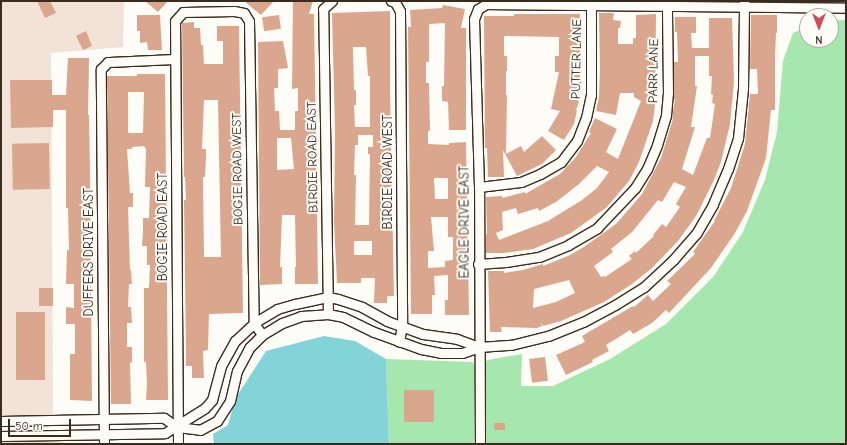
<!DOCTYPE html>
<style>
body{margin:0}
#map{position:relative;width:847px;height:445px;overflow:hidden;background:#fdfcf7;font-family:"Comic Neue",sans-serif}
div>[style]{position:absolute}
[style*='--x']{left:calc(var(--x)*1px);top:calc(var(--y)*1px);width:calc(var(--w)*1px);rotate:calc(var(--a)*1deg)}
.built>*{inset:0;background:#f2e2d8}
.green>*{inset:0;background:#a6e6af}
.water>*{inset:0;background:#83d4d9}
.building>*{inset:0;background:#daa68e;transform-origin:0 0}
.roads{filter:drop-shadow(1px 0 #3b2a1e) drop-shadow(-1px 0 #3b2a1e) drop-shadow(0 1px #3b2a1e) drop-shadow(0 -1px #3b2a1e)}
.minor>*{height:9px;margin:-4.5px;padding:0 4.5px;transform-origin:4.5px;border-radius:4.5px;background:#fdfcf7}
span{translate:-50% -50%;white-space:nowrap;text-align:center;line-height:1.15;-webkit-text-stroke:4px #fdfcf7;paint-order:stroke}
.street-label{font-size:13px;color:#3b2a1e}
.frame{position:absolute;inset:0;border:2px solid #3b2a1e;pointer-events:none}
.north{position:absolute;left:799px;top:8px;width:40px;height:40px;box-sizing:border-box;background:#fdfcf7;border:1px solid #afa8a0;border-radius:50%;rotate:180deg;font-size:11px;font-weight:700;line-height:16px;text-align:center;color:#3b2a1e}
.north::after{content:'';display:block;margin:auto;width:14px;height:18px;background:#d1495b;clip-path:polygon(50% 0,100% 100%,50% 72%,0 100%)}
.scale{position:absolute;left:8px;top:419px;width:63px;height:18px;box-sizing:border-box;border:2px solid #3b2a1e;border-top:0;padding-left:5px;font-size:12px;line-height:14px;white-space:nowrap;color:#3b2a1e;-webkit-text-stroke:3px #fdfcf7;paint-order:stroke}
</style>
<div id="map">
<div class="built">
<div style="clip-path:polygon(1px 1px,124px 1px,123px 47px,51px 53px,53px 423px,1px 423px)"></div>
<div style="clip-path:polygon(1px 433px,53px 434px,67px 444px,1px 444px)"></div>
</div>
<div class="green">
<div style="clip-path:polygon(831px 20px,846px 20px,846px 444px,485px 444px,484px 367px,487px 360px,522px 354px,521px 386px,553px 386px,610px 359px,666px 324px,713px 277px,743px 232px,765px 180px,777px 132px,783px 61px,793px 33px,807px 27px,807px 40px,831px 40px)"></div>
<div style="clip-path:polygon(386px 359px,473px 362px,475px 369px,476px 444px,389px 444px)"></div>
</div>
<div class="water">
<div style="clip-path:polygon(324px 336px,355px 341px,386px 359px,389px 444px,214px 444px,213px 434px,228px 425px,235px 399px,266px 351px)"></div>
</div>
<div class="building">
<div style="clip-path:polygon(37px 1px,50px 1px,56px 13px,45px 18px)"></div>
<div style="clip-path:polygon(145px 1px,168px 1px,158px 12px)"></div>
<div style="clip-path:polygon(244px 1px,274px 1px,261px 15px)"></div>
<div style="clip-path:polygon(evenodd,293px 1px,313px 1px,309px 14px,314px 14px,318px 284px,295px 284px,295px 267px,296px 267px,295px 215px,282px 215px,280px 267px,282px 267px,282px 284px,260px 285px,258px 42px,283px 41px,288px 68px,278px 69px,278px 88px,274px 88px,275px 111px,279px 111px,280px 130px,295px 130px,295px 111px,298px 111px,298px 88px,292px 89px,293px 1px,277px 138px,291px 138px,294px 169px,277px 170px,277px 138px)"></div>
<div style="clip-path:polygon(evenodd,443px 5px,465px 9px,461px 28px,466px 28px,466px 130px,449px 130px,448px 102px,442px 101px,442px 86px,444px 86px,445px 23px,429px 24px,429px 62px,426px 62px,426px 83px,429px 83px,430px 131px,428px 131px,428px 144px,449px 145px,449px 143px,466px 142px,469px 315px,445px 315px,445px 300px,448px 300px,448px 275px,434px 276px,435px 295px,432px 295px,432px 314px,411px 314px,408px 27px,411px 27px,410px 10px,442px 8px,443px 5px,434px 178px,448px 178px,448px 199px,435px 199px,434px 178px,443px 5px,431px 217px,448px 217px,448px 237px,453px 237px,453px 260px,445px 261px,445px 267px,428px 268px,428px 251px,434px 251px,431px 217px)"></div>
<div style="clip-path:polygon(evenodd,390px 11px,390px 89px,394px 296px,387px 296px,387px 303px,374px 303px,375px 278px,361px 278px,361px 283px,337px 283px,334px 222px,335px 129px,332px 13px,390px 11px,353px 47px,366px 47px,368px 76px,370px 76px,370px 127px,355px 127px,354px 105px,356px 105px,356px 90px,354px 90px,353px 47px,390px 11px,358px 135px,373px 135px,373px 147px,368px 147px,368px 154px,370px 154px,369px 225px,355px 225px,356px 175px,354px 175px,355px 145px,358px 145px,358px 135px,390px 11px,354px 241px,372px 241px,372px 255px,354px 255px,354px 241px)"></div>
<div style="clip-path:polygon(evenodd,599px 13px,614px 13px,613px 20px,621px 21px,620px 28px,618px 28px,618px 44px,633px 44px,633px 38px,636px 38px,636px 15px,656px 14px,655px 105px,653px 121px,639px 162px,629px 181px,607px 207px,571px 233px,533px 249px,504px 253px,486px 253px,486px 234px,487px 234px,486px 197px,502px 196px,502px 198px,525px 192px,525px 194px,560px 174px,576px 157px,591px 133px,589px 132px,595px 118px,617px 129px,606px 152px,618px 159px,641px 101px,634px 97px,634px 93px,620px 93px,616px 115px,596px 111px,599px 97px,600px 70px,599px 13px,597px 166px,609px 172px,597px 188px,582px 200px,548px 221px,499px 240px,496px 233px,503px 230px,502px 212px,516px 208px,518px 214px,538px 208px,539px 211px,556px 202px,579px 184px,597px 166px)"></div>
<div style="clip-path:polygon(514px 14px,580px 14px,580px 80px,582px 81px,577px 100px,579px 101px,577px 108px,575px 109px,577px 110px,574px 124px,564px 140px,548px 131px,560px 111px,551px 109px,559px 72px,555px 72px,555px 56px,559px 56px,559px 37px,504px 36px,504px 56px,507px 56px,507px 71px,506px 71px,506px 95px,507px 95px,506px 154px,521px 146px,524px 152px,542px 136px,556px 150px,542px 164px,517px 176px,503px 150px,504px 177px,488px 177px,487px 148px,485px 148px,484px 16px,514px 16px)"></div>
<div style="clip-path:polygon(137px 15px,160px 15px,162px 50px,148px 50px,147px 42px,140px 43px,140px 31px,137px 31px)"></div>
<div style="left:279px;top:15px;width:14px;height:17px;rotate:82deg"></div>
<div style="clip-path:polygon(751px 15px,777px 15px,777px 33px,776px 33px,775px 56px,775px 110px,771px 110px,766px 158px,747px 211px,735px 233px,711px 268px,669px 313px,666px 310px,652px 323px,633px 334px,630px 330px,611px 342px,606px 345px,609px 351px,592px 360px,593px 362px,566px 375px,556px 355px,585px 342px,582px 336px,633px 306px,634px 307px,648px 295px,653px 301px,671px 284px,667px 281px,695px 254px,693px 252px,715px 221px,714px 221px,731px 188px,745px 144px,750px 94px,758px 94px,757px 69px,750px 69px)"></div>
<div style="clip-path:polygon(evenodd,675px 17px,696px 17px,696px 33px,691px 33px,692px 48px,709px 48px,709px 18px,732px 18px,734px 82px,730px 124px,721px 162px,714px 180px,696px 216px,678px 241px,652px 268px,632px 284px,604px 302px,561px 321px,543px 326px,541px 322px,542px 326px,537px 328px,501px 327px,502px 332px,490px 332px,488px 271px,504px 271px,504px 273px,523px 270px,543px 264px,543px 266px,568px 256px,584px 247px,616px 224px,642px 194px,661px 158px,673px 119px,672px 118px,675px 99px,673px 99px,674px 62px,678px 62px,677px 32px,675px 32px,675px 17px,695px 56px,709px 56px,709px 76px,712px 76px,711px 94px,713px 95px,712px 103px,715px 104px,710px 138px,707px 138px,693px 175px,682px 169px,695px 127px,691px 127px,697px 86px,695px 86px,695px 56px,675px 17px,674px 182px,686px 187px,676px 204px,680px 207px,666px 227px,662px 224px,653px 235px,654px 236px,636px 253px,635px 251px,629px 256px,632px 259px,605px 277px,604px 276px,601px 277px,594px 266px,613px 252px,611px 249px,632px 232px,658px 200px,662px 202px,674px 182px,675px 17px,569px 280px,575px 293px,556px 302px,533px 308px,534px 289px,569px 280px)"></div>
<div style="clip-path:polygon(evenodd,194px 22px,194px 28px,200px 28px,201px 45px,203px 45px,204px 64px,223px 64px,223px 41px,217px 41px,217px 26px,239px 26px,243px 313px,209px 314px,208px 350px,203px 351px,204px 378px,192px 378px,192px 366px,186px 366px,186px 351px,184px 200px,186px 200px,185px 177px,184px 177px,182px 23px,194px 22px,204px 100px,218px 100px,221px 257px,204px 257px,203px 177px,205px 177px,206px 156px,206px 149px,202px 149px,204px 100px)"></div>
<div style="clip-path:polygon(86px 31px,92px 46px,83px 50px,76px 36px)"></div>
<div style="clip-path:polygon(68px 58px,89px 58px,88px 115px,89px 115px,90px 173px,92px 401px,70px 400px,70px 354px,75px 354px,75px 324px,66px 324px,66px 307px,74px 308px,74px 284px,66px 284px,67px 250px,69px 250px,68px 208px,66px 208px,66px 110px,53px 110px,53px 127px,11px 128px,10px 80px,52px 80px,52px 95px,66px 95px)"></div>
<div style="clip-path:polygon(evenodd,137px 74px,165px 74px,168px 400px,146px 400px,147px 384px,146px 362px,144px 362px,144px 288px,149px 288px,150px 265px,147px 265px,147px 246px,142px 246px,143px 231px,143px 218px,149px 218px,150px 187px,145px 187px,146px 149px,144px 146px,132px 147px,132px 149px,127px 149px,130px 193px,133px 193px,133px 207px,128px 207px,130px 270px,131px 270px,132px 284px,129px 284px,128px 307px,131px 307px,132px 323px,127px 323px,127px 347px,132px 347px,132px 362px,130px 363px,131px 404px,111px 404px,107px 76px,137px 76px,137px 74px,128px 92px,144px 92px,143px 133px,128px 133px,128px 92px)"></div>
<div style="left:49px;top:143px;width:46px;height:37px;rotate:89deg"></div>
<div style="left:39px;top:288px;width:14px;height:18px"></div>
<div style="left:16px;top:312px;width:29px;height:68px"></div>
<div style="left:545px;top:357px;width:24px;height:16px;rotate:83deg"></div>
<div style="left:404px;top:390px;width:30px;height:32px"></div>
<div style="left:494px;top:423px;width:11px;height:7px"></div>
</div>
<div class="roads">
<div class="minor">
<div style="--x:391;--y:1;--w:4;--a:14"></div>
<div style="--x:395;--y:2;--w:10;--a:61"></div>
<div style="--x:400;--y:11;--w:315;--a:89.6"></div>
<div style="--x:402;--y:326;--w:16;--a:101"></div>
<div style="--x:479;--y:187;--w:42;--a:-6.8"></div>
<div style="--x:521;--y:182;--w:21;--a:-23"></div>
<div style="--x:540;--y:174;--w:24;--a:-30"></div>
<div style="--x:561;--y:162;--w:26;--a:-53"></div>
<div style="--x:577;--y:141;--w:25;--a:-69"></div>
<div style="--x:586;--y:118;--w:24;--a:-78"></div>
<div style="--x:591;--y:95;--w:90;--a:-90"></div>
<div style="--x:478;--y:264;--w:28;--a:-4"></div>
<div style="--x:506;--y:262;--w:33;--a:-9"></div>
<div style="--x:539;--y:257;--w:31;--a:-22"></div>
<div style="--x:568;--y:245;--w:34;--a:-30"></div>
<div style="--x:597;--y:228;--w:55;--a:-46.5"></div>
<div style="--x:635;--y:188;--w:22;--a:-58"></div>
<div style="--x:647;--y:169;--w:26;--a:-67"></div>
<div style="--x:657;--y:145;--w:31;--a:-73"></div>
<div style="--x:666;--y:115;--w:22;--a:-85"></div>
<div style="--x:668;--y:93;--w:87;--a:-90.7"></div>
<div style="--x:328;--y:314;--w:305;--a:-90.9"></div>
<div style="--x:323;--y:9;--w:12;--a:-42"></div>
<div style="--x:1;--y:421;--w:163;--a:-1.1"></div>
<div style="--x:164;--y:418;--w:16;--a:35"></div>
<div style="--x:177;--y:427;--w:23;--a:7"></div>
<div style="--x:200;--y:430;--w:19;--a:-28"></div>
<div style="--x:217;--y:421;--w:24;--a:-57"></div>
<div style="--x:230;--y:401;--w:31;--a:-77"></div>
<div style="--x:237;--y:371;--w:27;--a:-62"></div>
<div style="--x:250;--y:347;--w:17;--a:-45"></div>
<div style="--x:262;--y:335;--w:23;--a:-31"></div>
<div style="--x:282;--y:323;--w:20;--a:-20"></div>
<div style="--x:301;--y:316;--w:27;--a:-4"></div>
<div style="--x:328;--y:314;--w:15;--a:11"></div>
<div style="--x:343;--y:317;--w:34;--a:26"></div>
<div style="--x:374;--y:332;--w:50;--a:19.9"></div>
<div style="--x:421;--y:349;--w:20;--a:11"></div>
<div style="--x:441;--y:353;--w:21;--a:0"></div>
<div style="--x:462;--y:353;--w:18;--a:-19"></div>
<div style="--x:479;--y:347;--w:32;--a:-4"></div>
<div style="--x:511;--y:345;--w:38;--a:-14"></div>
<div style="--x:548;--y:336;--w:38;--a:-22"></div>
<div style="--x:583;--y:322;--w:36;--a:-28"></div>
<div style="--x:615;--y:305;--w:34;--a:-32"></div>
<div style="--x:644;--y:287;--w:40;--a:-43"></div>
<div style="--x:673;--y:260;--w:35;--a:-49"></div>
<div style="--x:696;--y:234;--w:34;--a:-60"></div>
<div style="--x:713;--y:204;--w:38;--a:-67"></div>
<div style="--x:728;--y:169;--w:33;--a:-72"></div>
<div style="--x:738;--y:138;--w:49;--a:-84.2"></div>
<div style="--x:743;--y:89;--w:88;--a:-89.3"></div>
<div style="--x:1;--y:436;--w:164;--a:-1"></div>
<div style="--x:165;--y:433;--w:47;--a:-32"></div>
<div style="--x:205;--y:408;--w:11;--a:-49"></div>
<div style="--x:212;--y:400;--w:35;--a:-75"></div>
<div style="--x:221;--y:366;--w:29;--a:-61"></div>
<div style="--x:235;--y:341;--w:26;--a:-43"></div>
<div style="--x:254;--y:323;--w:27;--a:-31"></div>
<div style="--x:277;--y:309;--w:19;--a:-16"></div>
<div style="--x:295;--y:304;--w:34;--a:-12"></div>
<div style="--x:328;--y:297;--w:10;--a:11"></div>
<div style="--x:338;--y:299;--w:25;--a:18"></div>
<div style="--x:362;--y:307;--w:29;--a:29"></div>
<div style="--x:387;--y:321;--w:38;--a:20"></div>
<div style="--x:423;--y:334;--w:34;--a:8"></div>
<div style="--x:457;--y:339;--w:23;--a:20"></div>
<div style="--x:104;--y:444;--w:375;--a:-90.5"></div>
<div style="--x:101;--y:69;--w:10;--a:-45"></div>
<div style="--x:108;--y:62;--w:67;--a:-2.6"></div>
<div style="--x:178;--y:444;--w:423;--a:-90.4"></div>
<div style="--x:175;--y:21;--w:12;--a:-48"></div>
<div style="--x:183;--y:12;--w:51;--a:-1.1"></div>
<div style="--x:234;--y:11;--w:10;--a:11"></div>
<div style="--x:244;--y:13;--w:9;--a:58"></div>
<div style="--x:249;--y:21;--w:302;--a:89.1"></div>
<div style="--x:254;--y:323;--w:14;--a:56"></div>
<div style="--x:480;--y:444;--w:257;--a:-90.2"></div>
<div style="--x:479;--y:187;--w:168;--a:-91.7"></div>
<div style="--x:474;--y:19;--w:11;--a:-68"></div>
<div style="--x:478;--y:9;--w:9;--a:-32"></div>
<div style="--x:486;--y:4;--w:360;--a:0.6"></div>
</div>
</div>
<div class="street-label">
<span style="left:577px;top:59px;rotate:-89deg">PUTTER LANE</span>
<span style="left:654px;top:71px;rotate:-89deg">PARR LANE</span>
<span style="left:313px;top:157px;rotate:-91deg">BIRDIE ROAD EAST</span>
<span style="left:238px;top:169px;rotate:-91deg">BOGIE ROAD WEST</span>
<span style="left:388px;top:172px;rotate:-90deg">BIRDIE ROAD WEST</span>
<span style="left:465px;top:222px;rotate:-90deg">EAGLE DRIVE EAST</span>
<span style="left:163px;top:227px;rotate:-90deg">BOGIE ROAD EAST</span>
<span style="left:89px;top:252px;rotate:-90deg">DUFFERS DRIVE EAST</span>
</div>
<div class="frame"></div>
<div class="north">N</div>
<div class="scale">50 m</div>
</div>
